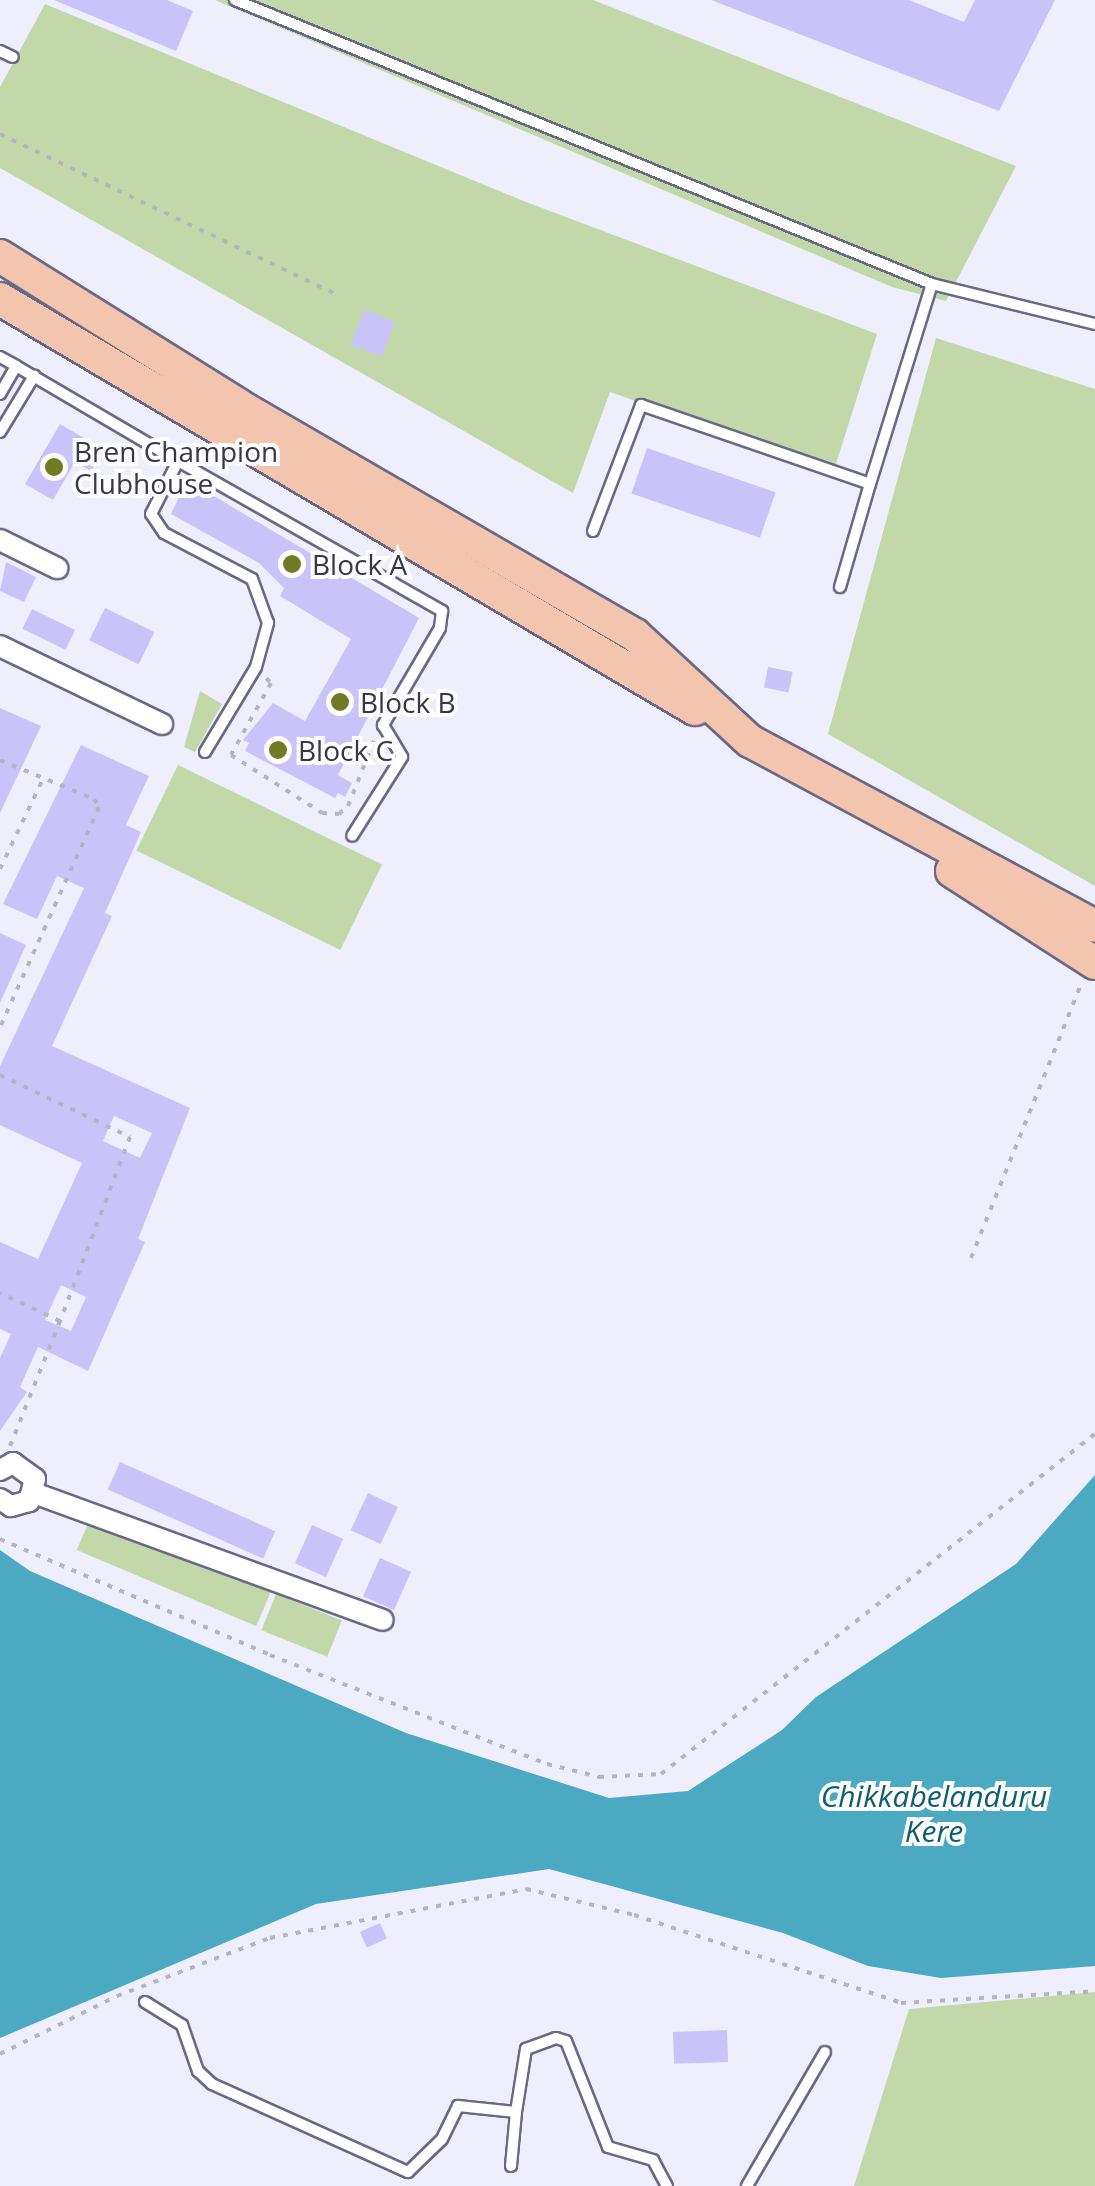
<!DOCTYPE html>
<style>
body{margin:0}
#map{position:relative;width:1095px;height:2186px;overflow:hidden;background:#efeefc;font-family:"Open Sans",sans-serif}
div>[style]{position:absolute}
[style*='--x']{left:calc(var(--x)*1px);top:calc(var(--y)*1px);width:calc(var(--w)*1px);rotate:calc(var(--a)*1deg)}
.green>*{inset:0;background:#c3d8a9;transform-origin:0 0}
.water>*{inset:0;background:#4ba9c2}
.building>*{inset:0;background:#cac3fa;transform-origin:0 0}
.path>*{height:4px;margin-top:-2px;transform-origin:0;background:repeating-linear-gradient(90deg,#b5b4c2 0 5px,transparent 0 13px)}
.roads{filter:drop-shadow(2px 0 #6b6885) drop-shadow(-2px 0 #6b6885) drop-shadow(0 2px #6b6885) drop-shadow(0 -2px #6b6885)}
.service>*{height:10px;margin:-5px;padding:0 5px;transform-origin:5px;border-radius:5px;background:#fff}
.minor>*{height:20px;margin:-10px;padding:0 10px;transform-origin:10px;border-radius:10px;background:#fff}
.primary>*{height:32px;margin:-16px;padding:0 16px;transform-origin:16px;border-radius:16px;background:#f4c5ae}
.dots>*{width:28px;height:28px;translate:-50% -50%;box-sizing:border-box;border:5px solid #fdfdfd;border-radius:50%}
span{translate:-50% -50%;white-space:nowrap;text-align:center;line-height:1.15;-webkit-text-stroke:8px #fdfdfd;paint-order:stroke}
.poi-label{font-size:28px;color:#383744}
.left{translate:0 -50%;text-align:left}
.water-label{font-size:30px;color:#0f5e70;font-style:italic}
</style>
<div id="map">
<div class="green">
<div style="clip-path:polygon(215px 0,593px 0,1016px 166px,946px 301px,892px 287px)"></div>
<div style="clip-path:polygon(45px 4px,526px 202px,877px 334px,834px 470px,610px 392px,573px 493px,0 168px,0 87px)"></div>
<div style="clip-path:polygon(936px 338px,1095px 389px,1095px 886px,828px 734px)"></div>
<div style="clip-path:polygon(200px 691px,222px 704px,195px 752px,184px 747px)"></div>
<div style="left:178px;top:765px;width:227px;height:95px;rotate:26deg"></div>
<div style="left:92px;top:1514px;width:195px;height:39px;rotate:23deg"></div>
<div style="left:276px;top:1594px;width:71px;height:39px;rotate:22deg"></div>
<div style="clip-path:polygon(1095px 1992px,1095px 2186px,854px 2186px,909px 2009px)"></div>
</div>
<div class="water">
<div style="clip-path:polygon(1095px 1475px,1095px 1966px,941px 1978px,868px 1966px,783px 1933px,549px 1869px,316px 1904px,0 2038px,0 1550px,30px 1571px,406px 1733px,609px 1798px,688px 1791px,782px 1730px,816px 1697px,1016px 1564px)"></div>
</div>
<div class="building">
<div style="clip-path:polygon(54px 0,167px 0,193px 11px,176px 51px)"></div>
<div style="clip-path:polygon(711px 0,909px 0,964px 22px,975px 0,1055px 0,999px 111px)"></div>
<div style="left:364px;top:310px;width:33px;height:37px;rotate:21deg"></div>
<div style="clip-path:polygon(60px 424px,103px 449px,91px 471px,75px 462px,53px 500px,25px 484px)"></div>
<div style="left:647px;top:448px;width:136px;height:48px;rotate:19deg"></div>
<div style="clip-path:polygon(187px 480px,419px 618px,338px 775px,352px 783px,345px 797px,338px 793px,335px 798px,245px 751px,249px 743px,243px 740px,273px 703px,305px 721px,351px 639px,280px 596px,284px 588px,259px 563px,171px 514px)"></div>
<div style="clip-path:polygon(6px 562px,36px 577px,24px 602px,0 591px)"></div>
<div style="left:105px;top:608px;width:55px;height:36px;rotate:26deg"></div>
<div style="left:32px;top:609px;width:48px;height:22px;rotate:26deg"></div>
<div style="left:768px;top:667px;width:25px;height:21px;rotate:11deg"></div>
<div style="clip-path:polygon(0 708px,41px 726px,0 813px)"></div>
<div style="clip-path:polygon(evenodd,81px 745px,149px 776px,126px 825px,141px 832px,105px 913px,112px 916px,52px 1046px,190px 1108px,138px 1239px,145px 1242px,88px 1371px,38px 1347px,20px 1387px,27px 1392px,0 1431px,0 1358px,11px 1334px,0 1329px,0 1242px,38px 1259px,82px 1163px,0 1125px,0 1066px,84px 888px,57px 876px,37px 919px,3px 904px,81px 745px,114px 1116px,152px 1133px,140px 1158px,103px 1141px,114px 1116px,81px 745px,61px 1285px,86px 1297px,71px 1331px,45px 1320px,61px 1285px)"></div>
<div style="clip-path:polygon(0 933px,26px 945px,0 1003px)"></div>
<div style="left:120px;top:1462px;width:170px;height:30px;rotate:24deg"></div>
<div style="left:368px;top:1493px;width:33px;height:41px;rotate:25deg"></div>
<div style="left:312px;top:1525px;width:34px;height:42px;rotate:24deg"></div>
<div style="left:380px;top:1558px;width:34px;height:42px;rotate:24deg"></div>
<div style="left:380px;top:1923px;width:17px;height:22px;rotate:66deg"></div>
<div style="left:727px;top:2030px;width:32px;height:54px;rotate:88deg"></div>
</div>
<div class="path">
<div style="--x:0;--y:134;--w:373;--a:25.5"></div>
<div style="--x:266;--y:678;--w:7;--a:45"></div>
<div style="--x:271;--y:683;--w:82;--a:119.1"></div>
<div style="--x:231;--y:755;--w:108;--a:32.5"></div>
<div style="--x:322;--y:813;--w:17;--a:3"></div>
<div style="--x:339;--y:814;--w:12;--a:-42"></div>
<div style="--x:348;--y:806;--w:73;--a:-68.3"></div>
<div style="--x:0;--y:760;--w:102;--a:22.5"></div>
<div style="--x:94;--y:799;--w:9;--a:58"></div>
<div style="--x:99;--y:807;--w:241;--a:114.2"></div>
<div style="--x:0;--y:869;--w:100;--a:-64.5"></div>
<div style="--x:0;--y:1075;--w:144;--a:25.5"></div>
<div style="--x:130;--y:1137;--w:197;--a:110.8"></div>
<div style="--x:60;--y:1321;--w:66;--a:-155"></div>
<div style="--x:971;--y:1258;--w:295;--a:-68.1"></div>
<div style="--x:10;--y:1446;--w:135;--a:-68.2"></div>
<div style="--x:0;--y:1539;--w:294;--a:23.2"></div>
<div style="--x:270;--y:1655;--w:298;--a:21.5"></div>
<div style="--x:547;--y:1764;--w:54;--a:14"></div>
<div style="--x:599;--y:1777;--w:62;--a:-2.8"></div>
<div style="--x:661;--y:1774;--w:551;--a:-38.08"></div>
<div style="--x:0;--y:2054;--w:131;--a:-26.4"></div>
<div style="--x:117;--y:1996;--w:164;--a:-20.8"></div>
<div style="--x:270;--y:1938;--w:261;--a:-10.8"></div>
<div style="--x:526;--y:1889;--w:111;--a:13.5"></div>
<div style="--x:634;--y:1915;--w:281;--a:18.2"></div>
<div style="--x:901;--y:2003;--w:194;--a:-3.5"></div>
</div>
<div class="roads">
<div class="service">
<div style="--x:235;--y:0;--w:753;--a:22.17"></div>
<div style="--x:932;--y:284;--w:168;--a:13.8"></div>
<div style="--x:0;--y:51;--w:14;--a:25"></div>
<div style="--x:0;--y:357;--w:18;--a:29"></div>
<div style="--x:0;--y:394;--w:32;--a:-60"></div>
<div style="--x:16;--y:366;--w:188;--a:30.4"></div>
<div style="--x:0;--y:432;--w:66;--a:-58.7"></div>
<div style="--x:593;--y:531;--w:135;--a:-69.1"></div>
<div style="--x:641;--y:405;--w:242;--a:19"></div>
<div style="--x:870;--y:484;--w:209;--a:-72.8"></div>
<div style="--x:840;--y:587;--w:107;--a:-73.8"></div>
<div style="--x:205;--y:752;--w:99;--a:-59"></div>
<div style="--x:256;--y:667;--w:46;--a:-74.7"></div>
<div style="--x:268;--y:623;--w:47;--a:-110"></div>
<div style="--x:252;--y:579;--w:99;--a:-152.4"></div>
<div style="--x:164;--y:533;--w:23;--a:-124"></div>
<div style="--x:151;--y:514;--w:59;--a:-63"></div>
<div style="--x:178;--y:461;--w:304;--a:29.6"></div>
<div style="--x:442;--y:611;--w:17;--a:97"></div>
<div style="--x:440;--y:628;--w:113;--a:120.4"></div>
<div style="--x:383;--y:725;--w:37;--a:59"></div>
<div style="--x:402;--y:757;--w:93;--a:122.3"></div>
<div style="--x:145;--y:2002;--w:44;--a:31.9"></div>
<div style="--x:182;--y:2025;--w:49;--a:70.8"></div>
<div style="--x:198;--y:2071;--w:19;--a:43"></div>
<div style="--x:212;--y:2084;--w:215;--a:24.2"></div>
<div style="--x:408;--y:2172;--w:47;--a:-44.1"></div>
<div style="--x:442;--y:2139;--w:37;--a:-64"></div>
<div style="--x:458;--y:2106;--w:58;--a:5.9"></div>
<div style="--x:516;--y:2112;--w:64;--a:-81"></div>
<div style="--x:526;--y:2049;--w:32;--a:-20"></div>
<div style="--x:556;--y:2038;--w:10;--a:17"></div>
<div style="--x:566;--y:2041;--w:114;--a:68.4"></div>
<div style="--x:608;--y:2147;--w:47;--a:16.1"></div>
<div style="--x:653;--y:2160;--w:30;--a:62"></div>
<div style="--x:511;--y:2166;--w:54;--a:-84.7"></div>
<div style="--x:747;--y:2186;--w:155;--a:-59.8"></div>
</div>
<div class="minor">
<div style="--x:0;--y:540;--w:64;--a:26.2"></div>
<div style="--x:0;--y:646;--w:180;--a:25.7"></div>
<div style="--x:0;--y:1470;--w:15;--a:-28"></div>
<div style="--x:13;--y:1463;--w:27;--a:36"></div>
<div style="--x:35;--y:1479;--w:23;--a:105"></div>
<div style="--x:29;--y:1501;--w:19;--a:164"></div>
<div style="--x:11;--y:1506;--w:13;--a:-148"></div>
<div style="--x:34;--y:1493;--w:371;--a:20"></div>
</div>
<div class="primary">
<div style="--x:0;--y:256;--w:281;--a:32"></div>
<div style="--x:238;--y:405;--w:459;--a:30.1"></div>
<div style="--x:635;--y:635;--w:156;--a:42.7"></div>
<div style="--x:750;--y:741;--w:391;--a:28.2"></div>
<div style="--x:0;--y:299;--w:807;--a:30.54"></div>
<div style="--x:952;--y:871;--w:170;--a:32.8"></div>
</div>
</div>
<div class="dots">
<div style="left:54px;top:467px;background:#727a25"></div>
<div style="left:292px;top:564px;background:#727a25"></div>
<div style="left:340px;top:702px;background:#727a25"></div>
<div style="left:278px;top:750px;background:#727a25"></div>
</div>
<div class="poi-label">
<span class="left" style="left:74px;top:467px">Bren Champion<br>Clubhouse</span>
<span class="left" style="left:312px;top:564px">Block A</span>
<span class="left" style="left:360px;top:702px">Block B</span>
<span class="left" style="left:298px;top:750px">Block C</span>
</div>
<div class="water-label">
<span style="left:934px;top:1813px">Chikkabelanduru<br>Kere</span>
</div>
</div>
